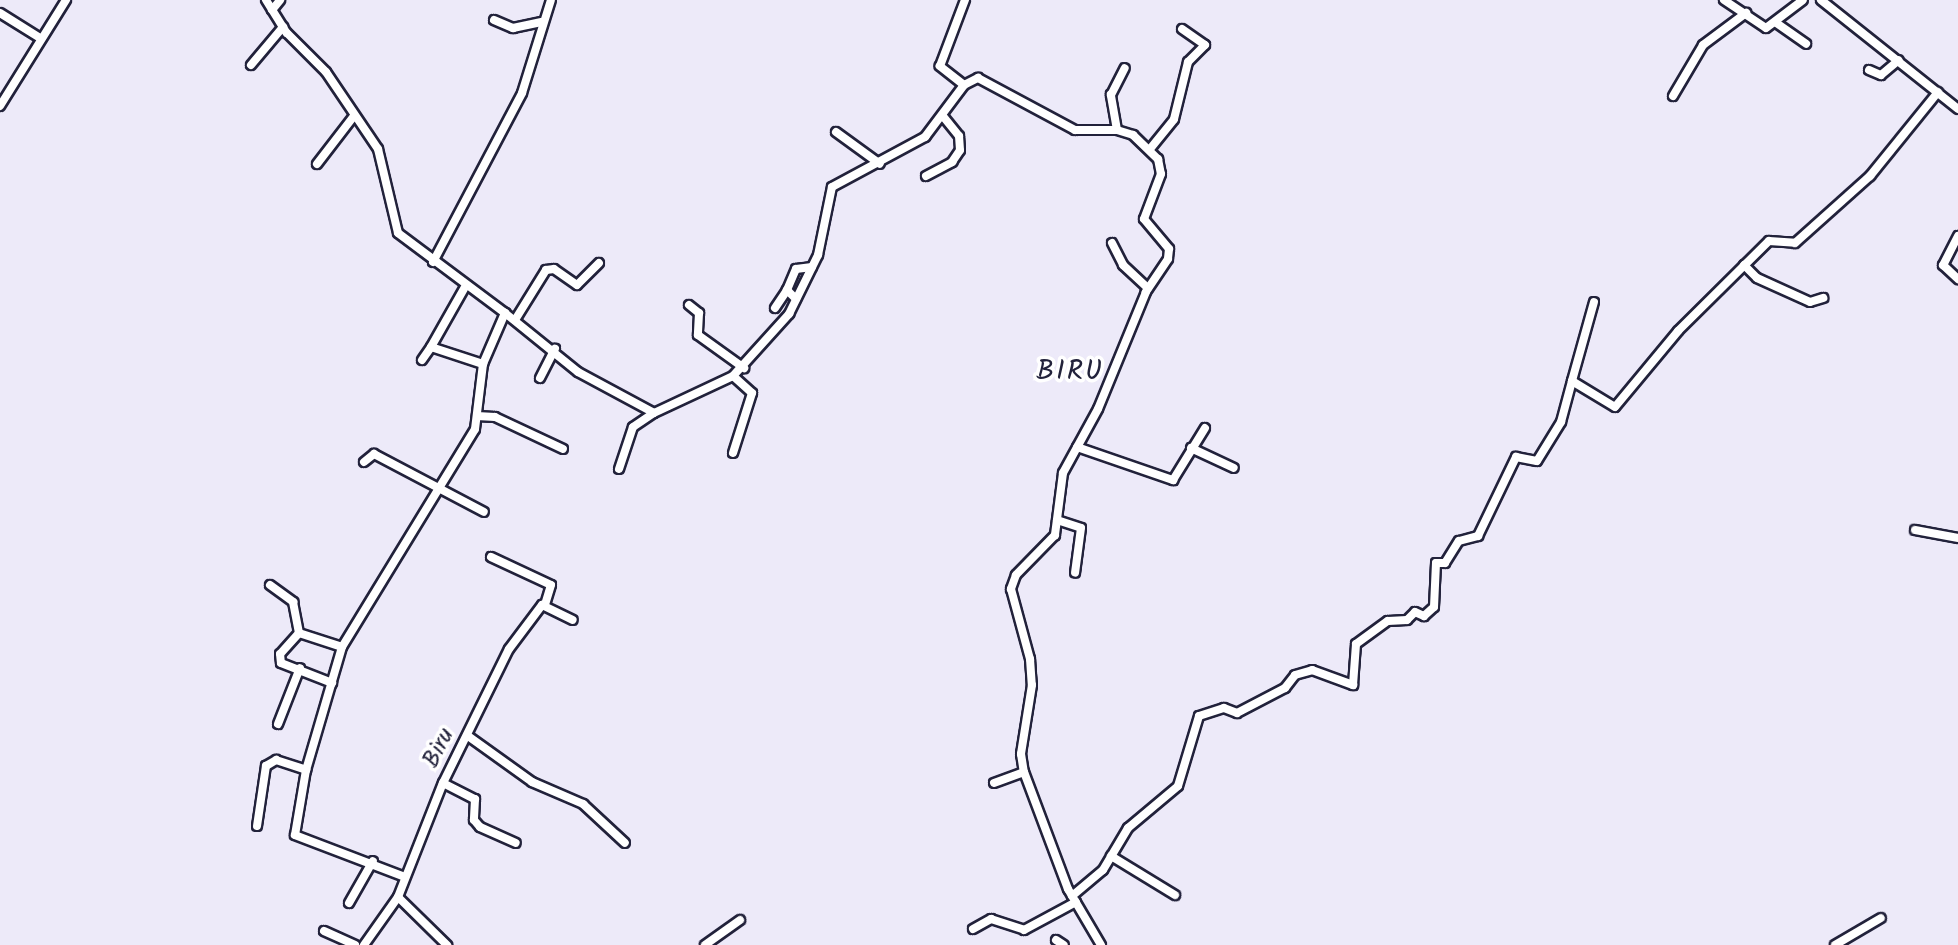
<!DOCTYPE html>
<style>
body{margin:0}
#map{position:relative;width:1958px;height:945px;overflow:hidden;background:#edeaf9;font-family:Kalam,sans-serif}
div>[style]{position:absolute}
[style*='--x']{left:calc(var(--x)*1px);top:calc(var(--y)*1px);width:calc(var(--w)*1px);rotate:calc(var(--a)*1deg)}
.roads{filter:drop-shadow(2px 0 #22223b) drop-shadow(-2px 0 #22223b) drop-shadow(0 2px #22223b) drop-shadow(0 -2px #22223b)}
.street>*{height:8px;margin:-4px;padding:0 4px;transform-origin:4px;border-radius:4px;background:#fff}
span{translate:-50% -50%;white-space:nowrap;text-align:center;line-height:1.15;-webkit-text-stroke:7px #fff;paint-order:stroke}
.street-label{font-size:24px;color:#22223b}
.quarter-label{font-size:28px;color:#22223b;letter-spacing:2px}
</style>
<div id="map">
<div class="roads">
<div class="street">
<div style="--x:266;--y:0;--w:39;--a:58"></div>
<div style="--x:287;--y:33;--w:55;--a:45"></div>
<div style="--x:326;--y:72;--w:93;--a:56"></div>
<div style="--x:378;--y:149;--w:86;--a:76.6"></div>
<div style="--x:398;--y:233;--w:134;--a:36.8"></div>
<div style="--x:1724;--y:0;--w:50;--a:33.7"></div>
<div style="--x:1766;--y:28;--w:46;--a:-37.1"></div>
<div style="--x:1821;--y:0;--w:175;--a:38.5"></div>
<div style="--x:272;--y:10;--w:13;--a:-51"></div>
<div style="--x:0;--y:13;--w:47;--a:32"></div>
<div style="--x:494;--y:20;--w:21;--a:23"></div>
<div style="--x:513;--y:28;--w:29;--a:-12"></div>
<div style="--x:1775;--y:22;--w:38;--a:35"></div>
<div style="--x:251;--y:65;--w:50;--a:-49.9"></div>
<div style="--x:1869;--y:70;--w:13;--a:23"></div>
<div style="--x:1881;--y:75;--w:23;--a:-40"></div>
<div style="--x:964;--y:85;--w:31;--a:-142"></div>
<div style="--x:940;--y:66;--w:71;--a:-69.3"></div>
<div style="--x:1673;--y:96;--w:59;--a:-59.5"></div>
<div style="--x:1703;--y:45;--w:54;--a:-36.7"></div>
<div style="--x:0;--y:106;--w:125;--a:-58.1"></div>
<div style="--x:1117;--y:130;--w:36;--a:-100"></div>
<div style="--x:1111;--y:95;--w:30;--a:-63"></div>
<div style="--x:836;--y:132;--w:54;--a:36"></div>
<div style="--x:1150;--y:149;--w:38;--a:-51"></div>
<div style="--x:1174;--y:119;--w:59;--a:-76.2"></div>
<div style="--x:1188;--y:62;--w:24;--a:-45"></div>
<div style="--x:1205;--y:45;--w:28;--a:-145"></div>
<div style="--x:317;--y:164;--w:61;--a:-52.4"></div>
<div style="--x:926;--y:176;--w:30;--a:-28"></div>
<div style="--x:952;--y:162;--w:14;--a:-56"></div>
<div style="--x:960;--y:150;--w:14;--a:-94"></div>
<div style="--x:959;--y:136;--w:26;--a:-129"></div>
<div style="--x:1958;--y:236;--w:33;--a:117"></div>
<div style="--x:1943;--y:265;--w:21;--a:43"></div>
<div style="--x:1112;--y:243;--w:25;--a:63"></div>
<div style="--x:1123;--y:265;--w:34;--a:43"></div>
<div style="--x:433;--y:262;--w:191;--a:-62.2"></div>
<div style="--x:522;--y:93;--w:97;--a:-72.7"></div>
<div style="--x:1744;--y:265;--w:18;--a:45"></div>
<div style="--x:1757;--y:278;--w:58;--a:24.4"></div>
<div style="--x:1810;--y:302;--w:14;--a:-17"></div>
<div style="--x:796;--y:299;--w:13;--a:-135"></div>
<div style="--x:787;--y:290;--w:23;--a:-67"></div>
<div style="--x:796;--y:269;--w:16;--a:-7"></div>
<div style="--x:1594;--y:302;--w:82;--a:105.6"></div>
<div style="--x:1572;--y:381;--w:50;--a:31.2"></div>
<div style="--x:1615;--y:407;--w:99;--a:-50.3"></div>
<div style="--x:1678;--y:331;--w:128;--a:-44.7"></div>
<div style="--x:1769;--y:241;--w:26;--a:4"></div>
<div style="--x:1795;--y:243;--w:101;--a:-41.8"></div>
<div style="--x:1870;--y:176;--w:108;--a:-51"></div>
<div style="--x:689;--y:305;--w:13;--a:39"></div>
<div style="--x:699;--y:313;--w:22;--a:93"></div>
<div style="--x:698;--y:335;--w:57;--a:35.7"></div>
<div style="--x:775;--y:308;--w:22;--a:-56"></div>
<div style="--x:515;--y:320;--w:59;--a:-58.2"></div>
<div style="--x:546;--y:270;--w:8;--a:-7"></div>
<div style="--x:554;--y:269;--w:28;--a:35"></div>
<div style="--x:577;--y:285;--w:31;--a:-45"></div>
<div style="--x:431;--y:347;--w:69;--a:-60.5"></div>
<div style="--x:422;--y:360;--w:16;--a:-55"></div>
<div style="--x:431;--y:347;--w:55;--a:18.1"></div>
<div style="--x:540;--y:378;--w:33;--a:-63"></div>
<div style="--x:477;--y:416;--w:18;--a:3"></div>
<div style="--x:495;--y:417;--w:75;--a:25.2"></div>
<div style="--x:1077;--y:447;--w:102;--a:19"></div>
<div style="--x:1173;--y:480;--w:61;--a:-58.4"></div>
<div style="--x:1191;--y:448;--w:47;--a:24.9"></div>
<div style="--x:733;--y:453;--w:63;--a:-72.4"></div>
<div style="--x:752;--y:393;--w:25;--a:-138"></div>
<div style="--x:364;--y:462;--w:13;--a:-39"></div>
<div style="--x:374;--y:454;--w:124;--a:27.8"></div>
<div style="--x:619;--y:469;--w:44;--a:-71.6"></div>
<div style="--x:633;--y:427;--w:25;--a:-34"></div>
<div style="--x:1057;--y:520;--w:25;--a:18"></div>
<div style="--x:1081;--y:528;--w:45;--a:97.6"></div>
<div style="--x:1915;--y:530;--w:44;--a:10.5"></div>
<div style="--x:491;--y:557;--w:66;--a:25"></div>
<div style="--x:551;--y:585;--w:21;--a:107"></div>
<div style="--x:270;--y:585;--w:29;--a:36"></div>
<div style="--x:293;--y:602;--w:32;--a:79"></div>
<div style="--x:299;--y:633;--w:45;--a:18"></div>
<div style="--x:299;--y:633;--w:28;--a:132"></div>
<div style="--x:280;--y:654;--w:9;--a:84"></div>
<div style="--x:281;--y:663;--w:55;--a:21.4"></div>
<div style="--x:278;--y:724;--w:60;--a:-68.6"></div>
<div style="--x:468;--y:736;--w:79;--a:35.7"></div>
<div style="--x:532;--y:782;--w:56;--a:23.3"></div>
<div style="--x:583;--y:804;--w:57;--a:42.9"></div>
<div style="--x:443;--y:783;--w:36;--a:27"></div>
<div style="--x:475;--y:799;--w:21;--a:93"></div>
<div style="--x:474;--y:820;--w:9;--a:49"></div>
<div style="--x:480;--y:827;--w:39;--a:24"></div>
<div style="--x:994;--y:783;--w:32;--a:-20"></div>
<div style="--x:257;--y:826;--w:61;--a:-81.5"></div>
<div style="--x:266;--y:766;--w:12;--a:-31"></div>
<div style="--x:276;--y:760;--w:32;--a:18"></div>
<div style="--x:1111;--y:856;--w:75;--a:31.4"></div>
<div style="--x:405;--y:877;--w:118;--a:-159.1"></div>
<div style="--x:295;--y:835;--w:66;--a:-80.4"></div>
<div style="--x:306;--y:770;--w:128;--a:-73.7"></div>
<div style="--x:342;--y:647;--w:255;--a:-58.6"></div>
<div style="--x:475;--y:429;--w:65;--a:-83"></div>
<div style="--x:483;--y:364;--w:56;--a:-66.7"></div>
<div style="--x:505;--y:313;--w:94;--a:38.9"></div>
<div style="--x:578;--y:372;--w:86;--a:28.3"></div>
<div style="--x:654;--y:413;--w:87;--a:-25.1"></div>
<div style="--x:733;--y:376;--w:84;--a:-47.9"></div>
<div style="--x:789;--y:314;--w:66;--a:-63.8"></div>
<div style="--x:818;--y:255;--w:69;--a:-78.4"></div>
<div style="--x:832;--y:187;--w:106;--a:-28.3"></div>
<div style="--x:925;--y:137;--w:65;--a:-53.1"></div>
<div style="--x:964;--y:85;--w:16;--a:-27"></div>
<div style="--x:978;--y:78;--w:110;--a:28.2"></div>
<div style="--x:1075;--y:130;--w:42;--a:0"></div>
<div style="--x:1117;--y:130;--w:17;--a:17"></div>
<div style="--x:1133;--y:135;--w:35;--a:44"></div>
<div style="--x:1158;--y:159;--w:15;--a:79"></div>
<div style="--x:1161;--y:174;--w:48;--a:110.7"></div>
<div style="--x:1144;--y:219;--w:39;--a:50"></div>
<div style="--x:1169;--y:249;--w:10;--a:96"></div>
<div style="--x:1168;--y:259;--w:40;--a:124"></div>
<div style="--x:1146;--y:292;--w:126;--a:112.3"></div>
<div style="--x:1098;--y:409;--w:73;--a:118.7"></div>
<div style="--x:1063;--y:473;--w:63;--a:97.4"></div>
<div style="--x:1055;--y:535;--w:56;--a:134.3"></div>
<div style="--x:1016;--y:575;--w:15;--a:110"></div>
<div style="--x:1011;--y:589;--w:73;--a:74.8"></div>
<div style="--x:1030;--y:659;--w:26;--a:86"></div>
<div style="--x:1032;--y:685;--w:70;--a:99.1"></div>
<div style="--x:1021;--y:754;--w:18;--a:81"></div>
<div style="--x:1024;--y:772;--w:125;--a:69.4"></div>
<div style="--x:1068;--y:889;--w:65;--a:59.5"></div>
<div style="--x:1072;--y:896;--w:40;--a:-40"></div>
<div style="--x:1103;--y:870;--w:49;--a:-59.2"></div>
<div style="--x:1128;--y:828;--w:65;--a:-40"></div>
<div style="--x:1178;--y:786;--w:73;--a:-73.3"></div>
<div style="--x:1199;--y:716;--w:26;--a:-18"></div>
<div style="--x:1224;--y:708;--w:14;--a:21"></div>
<div style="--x:1237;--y:713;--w:54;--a:-27.5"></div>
<div style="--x:1285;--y:688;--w:16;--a:-52"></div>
<div style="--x:1295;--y:675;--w:18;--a:-16"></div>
<div style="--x:1312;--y:670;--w:44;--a:20.1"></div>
<div style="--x:1353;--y:685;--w:41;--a:-85.8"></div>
<div style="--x:1356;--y:644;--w:39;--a:-36"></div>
<div style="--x:1388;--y:621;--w:19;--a:-3"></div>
<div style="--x:1407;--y:620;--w:11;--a:-45"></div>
<div style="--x:1415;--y:612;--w:10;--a:24"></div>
<div style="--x:1424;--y:616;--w:13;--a:-42"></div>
<div style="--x:1434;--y:607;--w:44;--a:-87.4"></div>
<div style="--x:1436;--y:563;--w:9;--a:0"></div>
<div style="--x:1445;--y:563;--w:26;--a:-58"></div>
<div style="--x:1459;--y:541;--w:20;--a:-15"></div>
<div style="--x:1478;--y:536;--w:88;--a:-64.3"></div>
<div style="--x:1516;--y:457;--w:21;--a:11"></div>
<div style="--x:1537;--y:461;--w:46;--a:-58.4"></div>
<div style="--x:1561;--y:422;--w:42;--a:-75"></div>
<div style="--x:398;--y:897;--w:69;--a:44.4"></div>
<div style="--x:349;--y:903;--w:48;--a:-60.3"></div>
<div style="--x:973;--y:929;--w:21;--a:-29"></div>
<div style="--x:991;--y:919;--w:35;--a:18"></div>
<div style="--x:1024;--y:930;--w:59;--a:-28.3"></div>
<div style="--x:324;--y:931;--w:34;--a:24"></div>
<div style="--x:1056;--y:940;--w:9;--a:32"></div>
<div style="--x:364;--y:945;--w:59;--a:-54.7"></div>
<div style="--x:398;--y:897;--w:123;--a:-68.5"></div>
<div style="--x:443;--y:783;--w:149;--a:-63.8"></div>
<div style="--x:509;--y:649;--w:55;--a:-53.1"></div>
<div style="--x:542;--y:605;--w:34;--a:26"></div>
<div style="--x:705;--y:945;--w:43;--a:-35.5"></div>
<div style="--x:1835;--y:945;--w:53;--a:-30.4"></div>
</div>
</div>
<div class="street-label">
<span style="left:439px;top:748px;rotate:-63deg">Biru</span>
</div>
<div class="quarter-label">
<span style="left:1070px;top:372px">BIRU</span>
</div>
</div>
